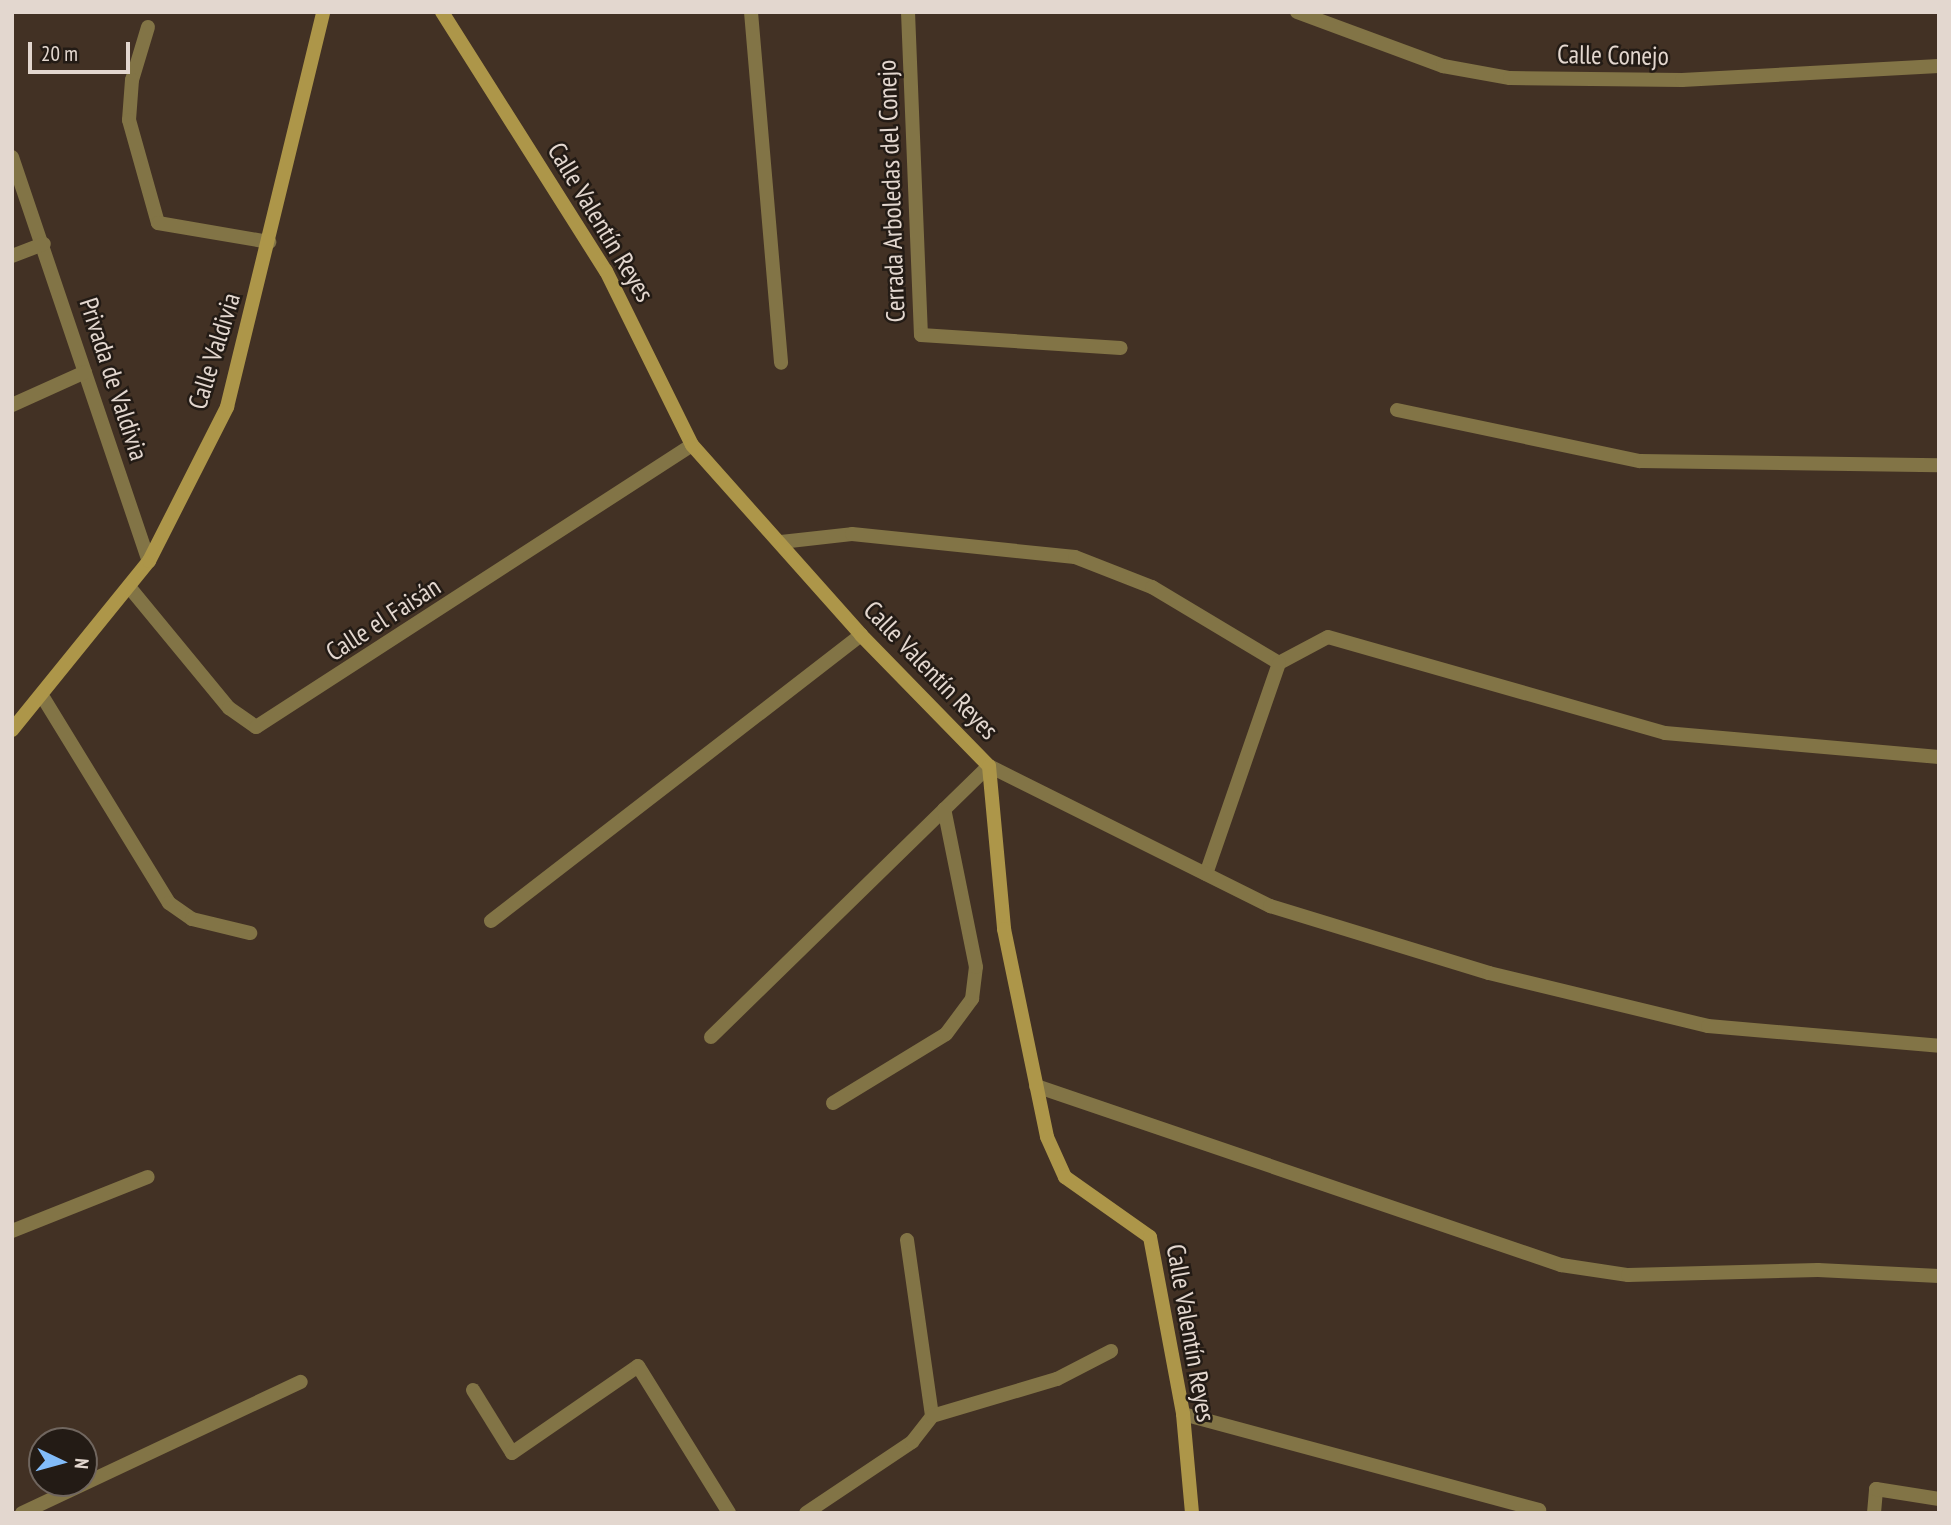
<!DOCTYPE html>
<meta charset="utf-8">
<style>
body{margin:0}
#map{position:relative;width:1951px;height:1525px;overflow:hidden;background:#423124;font-family:"PT Sans Narrow",sans-serif}
div>[style]{position:absolute}
[style*='--x']{left:calc(var(--x)*1px);top:calc(var(--y)*1px);width:calc(var(--w)*1px);rotate:calc(var(--a)*1deg)}
.street>*{height:14px;margin:-7px;padding:0 7px;transform-origin:7px;border-radius:7px;background:#827446}
.secondary>*{height:14px;margin:-7px;padding:0 7px;transform-origin:7px;border-radius:7px;background:#ad9649}
span{translate:-50% -50%;white-space:nowrap;text-align:center;line-height:1.15;-webkit-text-stroke:5px #231b15;paint-order:stroke}
.street-label{font-size:26px;color:#e3d7cf}
.frame{position:absolute;inset:0;border:14px solid #e3d7cf;pointer-events:none}
.north{position:absolute;left:28px;top:1427px;width:70px;height:70px;box-sizing:border-box;background:#231b15;border:2px solid #70665f;border-radius:50%;rotate:95deg;font-size:19px;font-weight:700;line-height:28px;text-align:center;color:#e3d7cf}
.north::after{content:'';display:block;margin:auto;width:24px;height:32px;background:#82bcfa;clip-path:polygon(50% 0,100% 100%,50% 72%,0 100%)}
.scale{position:absolute;left:28px;top:42px;width:102px;height:32px;box-sizing:border-box;border:4px solid #e3d7cf;border-top:0;padding-left:9px;font-size:21px;line-height:24px;white-space:nowrap;color:#e3d7cf;-webkit-text-stroke:5px #231b15;paint-order:stroke}
</style>
<div id="map">
<div class="street">
<div style="--x:751;--y:12;--w:352;--a:85.1"></div>
<div style="--x:908;--y:12;--w:323;--a:87.7"></div>
<div style="--x:921;--y:335;--w:200;--a:3.7"></div>
<div style="--x:1297;--y:12;--w:156;--a:20.3"></div>
<div style="--x:1443;--y:66;--w:68;--a:10.2"></div>
<div style="--x:1510;--y:78;--w:172;--a:0.7"></div>
<div style="--x:1682;--y:80;--w:257;--a:-3.1"></div>
<div style="--x:148;--y:27;--w:55;--a:106.8"></div>
<div style="--x:132;--y:80;--w:40;--a:94.3"></div>
<div style="--x:129;--y:120;--w:107;--a:74.3"></div>
<div style="--x:158;--y:223;--w:113;--a:9.7"></div>
<div style="--x:12;--y:157;--w:427;--a:71.3"></div>
<div style="--x:12;--y:256;--w:34;--a:-21"></div>
<div style="--x:12;--y:405;--w:80;--a:-24.3"></div>
<div style="--x:1397;--y:410;--w:248;--a:11.9"></div>
<div style="--x:1640;--y:461;--w:299;--a:0.8"></div>
<div style="--x:781;--y:542;--w:71;--a:-6.4"></div>
<div style="--x:852;--y:534;--w:224;--a:5.9"></div>
<div style="--x:1075;--y:557;--w:83;--a:21.3"></div>
<div style="--x:1152;--y:587;--w:148;--a:30.9"></div>
<div style="--x:1279;--y:663;--w:55;--a:-28"></div>
<div style="--x:1328;--y:637;--w:350;--a:15.9"></div>
<div style="--x:1665;--y:733;--w:275;--a:5"></div>
<div style="--x:130;--y:588;--w:156;--a:50.5"></div>
<div style="--x:229;--y:708;--w:33;--a:35"></div>
<div style="--x:256;--y:727;--w:519;--a:-32.89"></div>
<div style="--x:44;--y:699;--w:239;--a:58.5"></div>
<div style="--x:169;--y:903;--w:28;--a:35"></div>
<div style="--x:192;--y:919;--w:60;--a:13.6"></div>
<div style="--x:1206;--y:874;--w:223;--a:-70.9"></div>
<div style="--x:491;--y:921;--w:468;--a:-37.7"></div>
<div style="--x:711;--y:1037;--w:388;--a:-44.3"></div>
<div style="--x:989;--y:766;--w:314;--a:26.5"></div>
<div style="--x:1270;--y:906;--w:229;--a:17"></div>
<div style="--x:1489;--y:973;--w:225;--a:13.6"></div>
<div style="--x:1708;--y:1026;--w:232;--a:4.9"></div>
<div style="--x:1036;--y:1086;--w:555;--a:18.83"></div>
<div style="--x:1561;--y:1265;--w:68;--a:8.5"></div>
<div style="--x:1628;--y:1275;--w:190;--a:-1.5"></div>
<div style="--x:1818;--y:1270;--w:121;--a:2.8"></div>
<div style="--x:833;--y:1103;--w:132;--a:-31.4"></div>
<div style="--x:946;--y:1034;--w:44;--a:-53.4"></div>
<div style="--x:972;--y:999;--w:32;--a:-83"></div>
<div style="--x:976;--y:967;--w:161;--a:-101.4"></div>
<div style="--x:12;--y:1231;--w:146;--a:-21.7"></div>
<div style="--x:907;--y:1240;--w:178;--a:81.9"></div>
<div style="--x:473;--y:1390;--w:74;--a:58.2"></div>
<div style="--x:512;--y:1453;--w:153;--a:-34.6"></div>
<div style="--x:638;--y:1366;--w:173;--a:58.2"></div>
<div style="--x:1183;--y:1414;--w:369;--a:15.1"></div>
<div style="--x:22;--y:1513;--w:308;--a:-25.2"></div>
<div style="--x:806;--y:1513;--w:128;--a:-33.8"></div>
<div style="--x:912;--y:1442;--w:33;--a:-52"></div>
<div style="--x:932;--y:1416;--w:130;--a:-16.5"></div>
<div style="--x:1057;--y:1379;--w:61;--a:-27.4"></div>
<div style="--x:1874;--y:1513;--w:24;--a:-85"></div>
<div style="--x:1876;--y:1489;--w:64;--a:9"></div>
</div>
<div class="secondary">
<div style="--x:442;--y:12;--w:307;--a:57.7"></div>
<div style="--x:606;--y:271;--w:194;--a:63.7"></div>
<div style="--x:692;--y:445;--w:254;--a:48.3"></div>
<div style="--x:861;--y:635;--w:183;--a:45.7"></div>
<div style="--x:989;--y:766;--w:164;--a:84.7"></div>
<div style="--x:1004;--y:929;--w:212;--a:78.3"></div>
<div style="--x:1047;--y:1137;--w:44;--a:65.8"></div>
<div style="--x:1065;--y:1177;--w:104;--a:35.2"></div>
<div style="--x:1150;--y:1237;--w:180;--a:79.4"></div>
<div style="--x:1183;--y:1414;--w:99;--a:84.8"></div>
<div style="--x:12;--y:730;--w:218;--a:-51"></div>
<div style="--x:149;--y:561;--w:173;--a:-63.1"></div>
<div style="--x:227;--y:407;--w:406;--a:-76.3"></div>
</div>
<div class="street-label">
<span style="left:1613px;top:55px;rotate:1deg">Calle Conejo</span>
<span style="left:891px;top:191px;rotate:-92deg">Cerrada Arboledas del Conejo</span>
<span style="left:601px;top:222px;rotate:59deg">Calle Valentín Reyes</span>
<span style="left:214px;top:351px;rotate:-73deg">Calle Valdivia</span>
<span style="left:114px;top:379px;rotate:72deg">Privada de Valdivia</span>
<span style="left:383px;top:619px;rotate:-33deg">Calle el Faisán</span>
<span style="left:931px;top:670px;rotate:46deg">Calle Valentín Reyes</span>
<span style="left:1191px;top:1333px;rotate:80deg">Calle Valentín Reyes</span>
</div>
<div class="frame"></div>
<div class="north">N</div>
<div class="scale">20 m</div>
</div>
